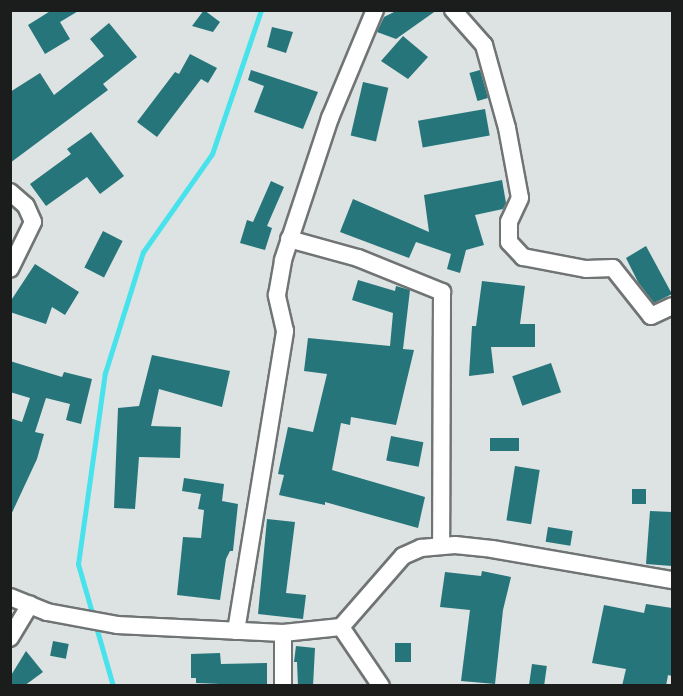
<!DOCTYPE html>
<style>
body{margin:0}
#map{position:relative;width:683px;height:696px;overflow:hidden;background:#dde2e2;font-family:"Noto Sans",sans-serif}
div>[style]{position:absolute}
[style*='--x']{left:calc(var(--x)*1px);top:calc(var(--y)*1px);width:calc(var(--w)*1px);rotate:calc(var(--a)*1deg)}
.stream>*{height:5px;margin:-2.5px;padding:0 2.5px;transform-origin:2.5px;border-radius:2.5px;background:#47e2eb}
.building>*{inset:0;background:#25757a;transform-origin:0 0}
.roads{filter:drop-shadow(2px 0 #707474) drop-shadow(-2px 0 #707474) drop-shadow(0 2px #707474) drop-shadow(0 -2px #707474)}
.street>*{height:16px;margin:-8px;padding:0 8px;transform-origin:8px;border-radius:8px;background:#fff}
span{translate:-50% -50%;white-space:nowrap;text-align:center;line-height:1.15;-webkit-text-stroke:5px #fff;paint-order:stroke}
.frame{position:absolute;inset:0;border:12px solid #1b1d1d;pointer-events:none}
</style>
<div id="map">
<div class="stream">
<div style="--x:113;--y:686;--w:127;--a:-106"></div>
<div style="--x:78;--y:564;--w:193;--a:-82"></div>
<div style="--x:105;--y:373;--w:127;--a:-72.6"></div>
<div style="--x:143;--y:252;--w:120;--a:-54.9"></div>
<div style="--x:212;--y:154;--w:152;--a:-71.2"></div>
</div>
<div class="building">
<div style="clip-path:polygon(52px 10px,80px 10px,60px 22px,70px 39px,45px 54px,28px 25px)"></div>
<div style="clip-path:polygon(204px 10px,220px 22px,213px 32px,192px 26px)"></div>
<div style="clip-path:polygon(398px 10px,437px 10px,396px 39px,377px 32px,384px 17px)"></div>
<div style="clip-path:polygon(109px 23px,137px 57px,103px 84px,108px 90px,10px 163px,10px 92px,40px 73px,54px 95px,104px 56px,90px 39px)"></div>
<div style="clip-path:polygon(272px 27px,293px 32px,286px 53px,267px 47px)"></div>
<div style="clip-path:polygon(403px 36px,428px 57px,408px 79px,381px 61px)"></div>
<div style="clip-path:polygon(190px 54px,217px 68px,208px 83px,201px 79px,157px 137px,137px 122px,175px 72px,179px 74px)"></div>
<div style="clip-path:polygon(251px 70px,318px 92px,303px 129px,254px 112px,264px 86px,248px 80px)"></div>
<div style="left:480px;top:70px;width:29px;height:11px;rotate:74deg"></div>
<div style="left:363px;top:82px;width:26px;height:55px;rotate:13deg"></div>
<div style="left:485px;top:109px;width:27px;height:68px;rotate:80deg"></div>
<div style="clip-path:polygon(91px 132px,124px 176px,100px 194px,87px 177px,46px 206px,30px 184px,71px 154px,67px 149px)"></div>
<div style="clip-path:polygon(502px 180px,506px 203px,503px 209px,475px 215px,484px 245px,466px 250px,460px 273px,447px 269px,451px 254px,416px 242px,409px 258px,340px 232px,353px 199px,429px 232px,424px 195px)"></div>
<div style="clip-path:polygon(271px 181px,284px 187px,267px 226px,272px 228px,265px 250px,240px 243px,247px 220px,253px 222px)"></div>
<div style="left:103px;top:231px;width:22px;height:41px;rotate:27deg"></div>
<div style="clip-path:polygon(646px 246px,672px 294px,654px 303px,638px 282px,626px 258px)"></div>
<div style="clip-path:polygon(35px 264px,79px 292px,65px 315px,52px 307px,46px 324px,10px 312px,10px 302px)"></div>
<div style="clip-path:polygon(358px 280px,395px 291px,396px 286px,410px 290px,403px 349px,414px 350px,396px 425px,351px 417px,350px 425px,341px 423px,332px 470px,425px 497px,418px 528px,325px 502px,325px 505px,279px 495px,284px 475px,278px 474px,288px 427px,313px 432px,327px 374px,304px 371px,308px 338px,390px 346px,393px 313px,352px 300px)"></div>
<div style="clip-path:polygon(482px 281px,525px 286px,520px 324px,535px 324px,535px 347px,491px 347px,494px 373px,469px 376px,472px 326px,476px 326px)"></div>
<div style="clip-path:polygon(152px 355px,230px 371px,222px 407px,159px 389px,151px 426px,181px 427px,180px 458px,139px 457px,135px 509px,114px 508px,118px 408px,139px 406px)"></div>
<div style="clip-path:polygon(10px 361px,62px 377px,64px 372px,92px 379px,81px 424px,66px 420px,70px 404px,46px 398px,35px 432px,44px 434px,37px 459px,10px 517px,10px 418px,22px 422px,30px 398px,10px 392px)"></div>
<div style="left:551px;top:363px;width:31px;height:41px;rotate:71deg"></div>
<div style="left:391px;top:436px;width:33px;height:25px;rotate:11deg"></div>
<div style="left:490px;top:438px;width:29px;height:13px"></div>
<div style="left:515px;top:466px;width:25px;height:55px;rotate:9deg"></div>
<div style="clip-path:polygon(184px 478px,224px 484px,222px 501px,238px 504px,233px 551px,230px 551px,226px 559px,220px 600px,177px 595px,183px 537px,201px 538px,204px 510px,198px 509px,201px 494px,182px 491px)"></div>
<div style="left:632px;top:489px;width:14px;height:15px"></div>
<div style="clip-path:polygon(650px 511px,672px 512px,672px 566px,646px 564px)"></div>
<div style="clip-path:polygon(267px 519px,295px 522px,286px 593px,306px 595px,303px 619px,258px 614px)"></div>
<div style="left:548px;top:527px;width:25px;height:15px;rotate:9deg"></div>
<div style="clip-path:polygon(482px 571px,511px 577px,503px 610px,495px 684px,461px 681px,470px 610px,440px 607px,445px 572px,481px 576px)"></div>
<div style="clip-path:polygon(646px 604px,672px 608px,672px 676px,668px 675px,666px 686px,622px 686px,626px 669px,592px 663px,604px 605px,644px 613px)"></div>
<div style="left:53px;top:641px;width:16px;height:15px;rotate:11deg"></div>
<div style="left:395px;top:643px;width:16px;height:19px"></div>
<div style="clip-path:polygon(296px 646px,315px 648px,313px 686px,298px 686px,297px 662px,294px 662px)"></div>
<div style="clip-path:polygon(26px 651px,43px 672px,24px 686px,10px 686px,10px 677px)"></div>
<div style="clip-path:polygon(220px 653px,221px 664px,267px 663px,267px 686px,196px 683px,196px 678px,191px 678px,191px 654px)"></div>
<div style="left:532px;top:664px;width:15px;height:22px;rotate:8deg"></div>
</div>
<div class="roads">
<div class="street">
<div style="--x:453;--y:10;--w:47;--a:48.5"></div>
<div style="--x:484;--y:45;--w:86;--a:74.5"></div>
<div style="--x:507;--y:128;--w:71;--a:79.5"></div>
<div style="--x:520;--y:198;--w:26;--a:115"></div>
<div style="--x:509;--y:222;--w:20;--a:90"></div>
<div style="--x:509;--y:242;--w:21;--a:47"></div>
<div style="--x:523;--y:257;--w:64;--a:10.8"></div>
<div style="--x:586;--y:269;--w:27;--a:-2"></div>
<div style="--x:613;--y:268;--w:61;--a:51.6"></div>
<div style="--x:651;--y:316;--w:23;--a:-25"></div>
<div style="--x:10;--y:192;--w:21;--a:41"></div>
<div style="--x:26;--y:206;--w:17;--a:66"></div>
<div style="--x:33;--y:222;--w:52;--a:116.1"></div>
<div style="--x:289;--y:239;--w:72;--a:15.4"></div>
<div style="--x:358;--y:258;--w:91;--a:22"></div>
<div style="--x:442;--y:292;--w:254;--a:90.2"></div>
<div style="--x:10;--y:597;--w:40;--a:22"></div>
<div style="--x:47;--y:612;--w:71;--a:10.5"></div>
<div style="--x:117;--y:625;--w:166;--a:2.8"></div>
<div style="--x:283;--y:633;--w:58;--a:-5.9"></div>
<div style="--x:341;--y:627;--w:94;--a:-48.9"></div>
<div style="--x:403;--y:556;--w:20;--a:-24"></div>
<div style="--x:421;--y:548;--w:34;--a:-5"></div>
<div style="--x:455;--y:545;--w:37;--a:6"></div>
<div style="--x:492;--y:549;--w:183;--a:9.8"></div>
<div style="--x:341;--y:627;--w:71;--a:55.9"></div>
<div style="--x:236;--y:631;--w:304;--a:-80.7"></div>
<div style="--x:285;--y:331;--w:37;--a:-103"></div>
<div style="--x:277;--y:295;--w:36;--a:-80"></div>
<div style="--x:283;--y:260;--w:150;--a:-71.7"></div>
<div style="--x:330;--y:118;--w:117;--a:-67.4"></div>
<div style="--x:283;--y:633;--w:53;--a:90"></div>
<div style="--x:10;--y:638;--w:39;--a:-59"></div>
</div>
</div>
<div class="frame"></div>
</div>
